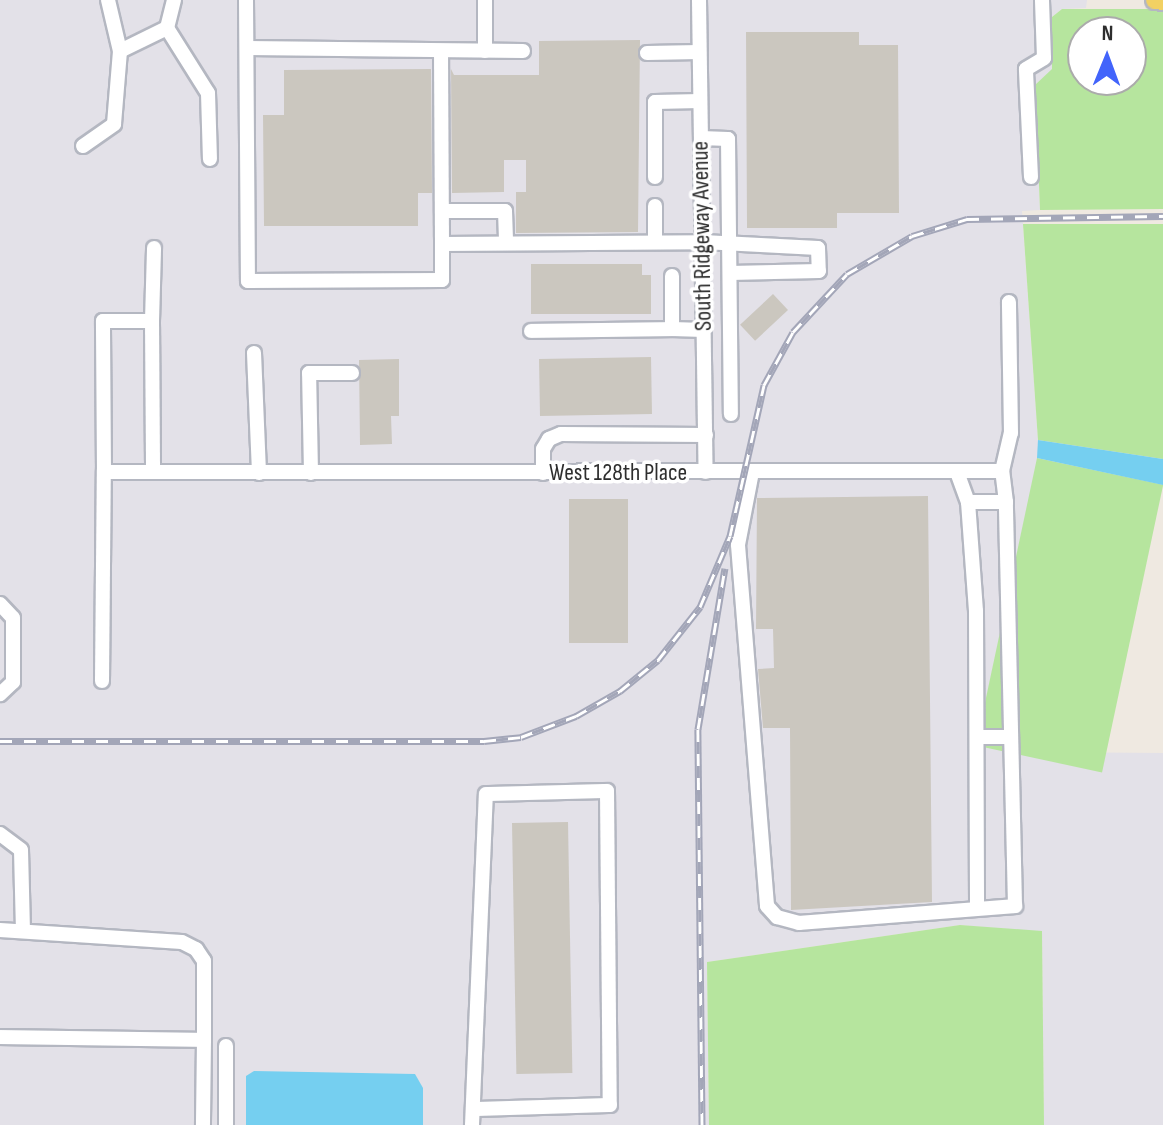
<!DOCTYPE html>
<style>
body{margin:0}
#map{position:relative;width:1163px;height:1125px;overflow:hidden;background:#efe9e1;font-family:"Sofia Sans Condensed",sans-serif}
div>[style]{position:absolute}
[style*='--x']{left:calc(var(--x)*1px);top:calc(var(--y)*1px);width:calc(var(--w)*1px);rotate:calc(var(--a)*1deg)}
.industrial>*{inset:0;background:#e3e1e8}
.green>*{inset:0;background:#b6e59e;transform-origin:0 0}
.water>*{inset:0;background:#75cff0}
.building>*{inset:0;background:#cbc7bf;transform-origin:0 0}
.roads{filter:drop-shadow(2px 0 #b4b7c1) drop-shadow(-2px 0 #b4b7c1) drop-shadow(0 2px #b4b7c1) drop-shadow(0 -2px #b4b7c1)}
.minor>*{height:14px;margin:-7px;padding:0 7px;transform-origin:7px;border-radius:7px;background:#fff}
.major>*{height:18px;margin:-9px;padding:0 9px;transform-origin:9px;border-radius:9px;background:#f2d163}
.rail>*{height:7px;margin-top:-3.5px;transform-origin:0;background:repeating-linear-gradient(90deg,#fff 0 12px,#a3a6b8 0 24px);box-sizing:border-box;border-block:2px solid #a3a6b8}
span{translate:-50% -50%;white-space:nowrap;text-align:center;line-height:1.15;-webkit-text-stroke:7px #fff;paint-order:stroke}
.street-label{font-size:24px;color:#2e2e2e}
.north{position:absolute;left:1067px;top:16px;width:80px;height:80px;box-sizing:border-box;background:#fff;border:2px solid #ababab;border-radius:50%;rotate:1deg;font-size:22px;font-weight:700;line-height:32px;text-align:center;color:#2e2e2e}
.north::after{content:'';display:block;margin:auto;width:28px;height:36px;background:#4264fb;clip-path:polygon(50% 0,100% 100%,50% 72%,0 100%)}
</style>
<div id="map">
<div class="industrial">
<div style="clip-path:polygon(0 0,1087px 0,1086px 8px,1062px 9px,1052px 17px,1052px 70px,1035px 85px,1040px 210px,1022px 211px,1038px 440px,1037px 752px,1163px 753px,1163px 1125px,1044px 1125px,1042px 932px,960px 925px,707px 962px,709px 1125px,0 1125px)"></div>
</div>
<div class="green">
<div style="clip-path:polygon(evenodd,1062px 9px,1163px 9px,1163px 209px,1040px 210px,1035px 85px,1052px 69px,1052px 17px,1062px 9px,1083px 32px,1131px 32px,1131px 80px,1083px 80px,1083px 32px)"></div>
<div style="clip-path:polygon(1023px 224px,1163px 224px,1163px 459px,1038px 440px)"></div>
<div style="left:1037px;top:458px;width:129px;height:294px;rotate:12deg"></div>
<div style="clip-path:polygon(960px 925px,1042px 931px,1044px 1125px,709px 1125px,707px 962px)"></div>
</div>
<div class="water">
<div style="clip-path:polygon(1038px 440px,1163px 459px,1163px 485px,1037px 458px)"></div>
<div style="clip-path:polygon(254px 1071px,415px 1074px,423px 1088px,423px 1125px,246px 1125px,246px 1076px)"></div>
</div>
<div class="building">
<div style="clip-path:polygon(746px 32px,859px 32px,859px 45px,898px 45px,899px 213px,837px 213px,837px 228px,747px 228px)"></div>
<div style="clip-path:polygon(640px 40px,638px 232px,516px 233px,516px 192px,526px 192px,526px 160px,504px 160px,504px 192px,452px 193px,451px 69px,454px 75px,539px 75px,539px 41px)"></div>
<div style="clip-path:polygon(431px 69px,432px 193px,418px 193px,418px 226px,264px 226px,263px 115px,284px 115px,284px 70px)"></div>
<div style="clip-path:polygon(531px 264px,642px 264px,642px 275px,651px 275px,651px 314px,531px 314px)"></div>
<div style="left:773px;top:294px;width:22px;height:45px;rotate:47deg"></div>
<div style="left:651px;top:357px;width:57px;height:112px;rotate:89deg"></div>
<div style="clip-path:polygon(399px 359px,399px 416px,391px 416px,392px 444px,360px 445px,359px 360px)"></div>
<div style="clip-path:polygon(928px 496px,932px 902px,791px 910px,790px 728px,763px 728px,758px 669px,774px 668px,773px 629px,756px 629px,757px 498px)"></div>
<div style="left:628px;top:499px;width:144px;height:59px;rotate:90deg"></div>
<div style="left:568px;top:822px;width:251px;height:56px;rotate:89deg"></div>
</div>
<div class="roads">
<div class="minor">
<div style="--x:108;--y:0;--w:52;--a:76.8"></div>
<div style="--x:120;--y:51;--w:52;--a:-26.1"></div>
<div style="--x:167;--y:28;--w:29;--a:-76"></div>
<div style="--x:246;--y:0;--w:281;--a:89.6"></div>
<div style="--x:248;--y:281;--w:194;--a:-0.3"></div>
<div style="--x:442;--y:280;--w:36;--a:-90"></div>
<div style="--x:485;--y:0;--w:51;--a:90"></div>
<div style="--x:699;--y:0;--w:472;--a:89.2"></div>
<div style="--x:167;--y:28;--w:77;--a:57.8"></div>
<div style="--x:208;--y:93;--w:66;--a:88.3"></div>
<div style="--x:247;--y:48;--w:276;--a:0.6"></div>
<div style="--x:441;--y:51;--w:193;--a:89.7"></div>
<div style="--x:442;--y:244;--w:261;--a:-0.4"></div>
<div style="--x:703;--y:242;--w:115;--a:3"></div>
<div style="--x:818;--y:248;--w:23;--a:88"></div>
<div style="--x:819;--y:271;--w:89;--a:178.7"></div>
<div style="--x:647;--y:53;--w:52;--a:-1.1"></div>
<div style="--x:701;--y:138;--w:27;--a:2"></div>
<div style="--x:728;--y:139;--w:275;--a:89.4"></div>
<div style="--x:83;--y:146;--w:38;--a:-35"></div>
<div style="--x:114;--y:124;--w:73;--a:-85.3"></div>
<div style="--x:655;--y:177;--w:75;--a:-90"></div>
<div style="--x:655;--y:102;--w:45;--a:-1.3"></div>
<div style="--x:1031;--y:177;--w:108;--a:-92.7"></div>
<div style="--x:1026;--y:69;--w:21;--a:-31"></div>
<div style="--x:1044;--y:58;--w:58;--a:-92"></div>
<div style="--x:655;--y:206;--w:36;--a:90"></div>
<div style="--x:442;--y:211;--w:63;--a:0"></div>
<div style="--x:505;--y:211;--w:32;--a:88"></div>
<div style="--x:672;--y:276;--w:53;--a:90"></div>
<div style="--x:672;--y:329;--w:32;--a:2"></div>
<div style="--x:152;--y:321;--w:73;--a:-88.4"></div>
<div style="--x:531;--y:331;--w:141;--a:-0.8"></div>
<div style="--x:254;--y:353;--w:120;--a:87.6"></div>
<div style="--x:104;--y:472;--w:151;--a:-90.4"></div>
<div style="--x:103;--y:321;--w:49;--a:0"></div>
<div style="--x:152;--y:321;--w:151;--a:89.6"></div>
<div style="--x:752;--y:472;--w:74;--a:100.9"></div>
<div style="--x:738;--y:545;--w:362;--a:85.4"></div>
<div style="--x:767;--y:906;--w:15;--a:48"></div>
<div style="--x:777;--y:917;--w:23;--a:15"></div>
<div style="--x:799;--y:923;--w:217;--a:-4.5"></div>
<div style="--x:1015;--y:906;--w:404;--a:-91.3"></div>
<div style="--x:957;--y:472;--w:32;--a:70"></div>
<div style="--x:968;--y:502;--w:38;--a:0"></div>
<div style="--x:1006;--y:502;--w:31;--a:-97"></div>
<div style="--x:1002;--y:471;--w:39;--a:-77"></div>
<div style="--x:1011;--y:433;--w:131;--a:-90.9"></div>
<div style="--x:311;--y:473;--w:100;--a:-91.1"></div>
<div style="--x:309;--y:373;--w:43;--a:0"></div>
<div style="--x:543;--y:473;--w:24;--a:-90"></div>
<div style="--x:543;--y:449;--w:12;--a:-59"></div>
<div style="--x:549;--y:439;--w:13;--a:-23"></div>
<div style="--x:561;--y:434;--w:145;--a:0.4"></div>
<div style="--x:968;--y:502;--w:109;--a:85.8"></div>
<div style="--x:976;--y:611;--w:295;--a:89.8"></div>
<div style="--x:0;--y:604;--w:19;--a:47"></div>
<div style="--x:13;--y:618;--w:64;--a:90"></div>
<div style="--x:13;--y:682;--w:18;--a:137"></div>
<div style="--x:102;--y:681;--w:209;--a:-89.5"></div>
<div style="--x:104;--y:472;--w:898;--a:-0.06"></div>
<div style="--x:977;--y:737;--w:34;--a:0"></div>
<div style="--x:0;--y:834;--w:26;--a:37"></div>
<div style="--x:21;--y:850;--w:80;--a:88.6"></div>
<div style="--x:0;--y:930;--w:182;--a:3.8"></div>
<div style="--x:182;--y:942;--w:16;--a:27"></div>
<div style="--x:196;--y:949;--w:14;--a:56"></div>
<div style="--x:204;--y:961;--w:79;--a:90"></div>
<div style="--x:0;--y:1037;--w:204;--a:0.8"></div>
<div style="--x:204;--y:1040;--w:85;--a:90.7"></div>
<div style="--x:226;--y:1046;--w:79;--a:90"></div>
<div style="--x:472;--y:1125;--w:331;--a:-87.6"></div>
<div style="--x:486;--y:794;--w:121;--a:-1.4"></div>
<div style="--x:607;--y:791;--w:314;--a:89.5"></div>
<div style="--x:610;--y:1105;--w:135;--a:178.3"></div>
</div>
<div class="major">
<div style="--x:1155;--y:0;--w:8;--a:7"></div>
</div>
</div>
<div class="rail">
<div style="--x:0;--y:741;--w:484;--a:0"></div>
<div style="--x:484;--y:741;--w:37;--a:-6"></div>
<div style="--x:521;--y:737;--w:59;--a:-20.9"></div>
<div style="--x:576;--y:716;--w:51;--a:-29.6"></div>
<div style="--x:620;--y:691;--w:49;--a:-39.2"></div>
<div style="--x:658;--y:660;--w:68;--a:-51.6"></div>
<div style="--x:700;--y:607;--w:77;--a:-67.1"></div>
<div style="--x:730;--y:536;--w:155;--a:-77.3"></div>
<div style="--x:764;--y:385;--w:60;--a:-61.3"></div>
<div style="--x:793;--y:332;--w:79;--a:-47"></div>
<div style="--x:847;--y:274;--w:75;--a:-30.3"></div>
<div style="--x:912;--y:236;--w:58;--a:-17.2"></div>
<div style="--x:967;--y:219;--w:196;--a:-0.9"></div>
<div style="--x:702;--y:1125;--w:396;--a:-90.6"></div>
<div style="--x:698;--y:729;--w:163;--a:-80.5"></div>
</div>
<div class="street-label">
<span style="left:702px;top:236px;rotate:-91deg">South Ridgeway Avenue</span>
<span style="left:618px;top:473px">West 128th Place</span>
</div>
<div class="north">N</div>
</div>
